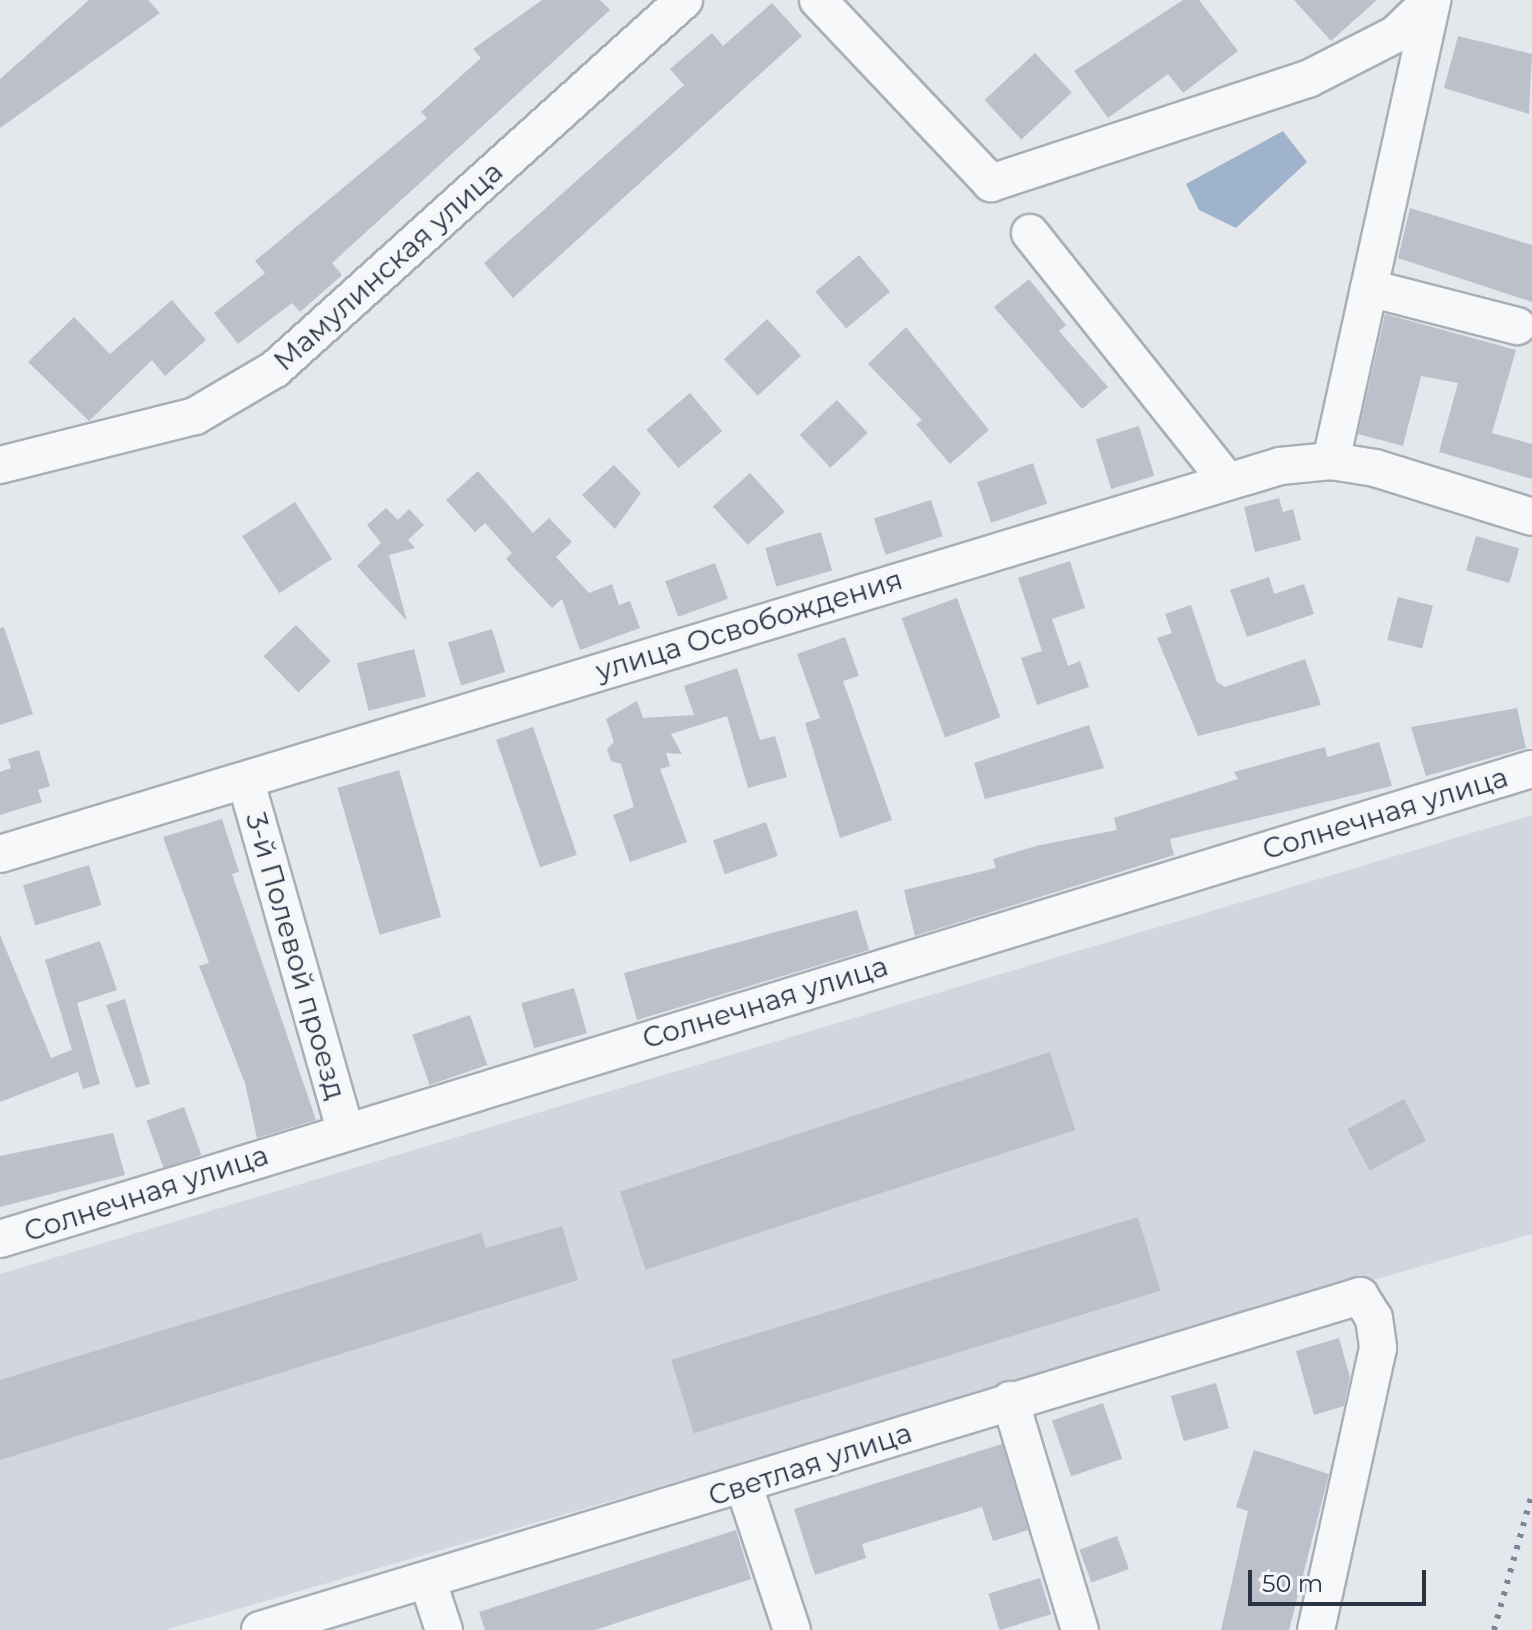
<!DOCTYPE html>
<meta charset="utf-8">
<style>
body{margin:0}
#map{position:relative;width:1532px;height:1630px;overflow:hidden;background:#e4e7ec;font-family:Montserrat,sans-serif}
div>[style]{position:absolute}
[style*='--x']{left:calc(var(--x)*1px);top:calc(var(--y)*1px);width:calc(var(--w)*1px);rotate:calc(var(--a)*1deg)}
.built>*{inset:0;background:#d2d6de}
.water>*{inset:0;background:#9fb4cc}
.building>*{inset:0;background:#bbc0ca;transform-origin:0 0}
.roads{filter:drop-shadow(2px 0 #a9aeb7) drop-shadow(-2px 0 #a9aeb7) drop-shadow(0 2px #a9aeb7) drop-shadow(0 -2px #a9aeb7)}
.minor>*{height:36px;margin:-18px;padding:0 18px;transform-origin:18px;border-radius:18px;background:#f7f8fa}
.rail>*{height:6px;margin-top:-3px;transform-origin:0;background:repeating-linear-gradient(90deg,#7d8696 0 4px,transparent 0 12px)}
span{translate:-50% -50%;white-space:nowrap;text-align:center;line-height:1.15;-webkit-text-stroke:7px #f4f6f9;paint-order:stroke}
.street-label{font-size:28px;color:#2b3445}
.scale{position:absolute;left:1248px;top:1570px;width:178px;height:36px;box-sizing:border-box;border:4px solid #2b3445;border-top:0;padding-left:10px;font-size:24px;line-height:28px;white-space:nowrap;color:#2b3445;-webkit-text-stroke:6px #f4f6f9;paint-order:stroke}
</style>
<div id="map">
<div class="built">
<div style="clip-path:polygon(1532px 815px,1532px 1234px,165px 1630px,0 1630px,0 1274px)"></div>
</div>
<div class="water">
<div style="clip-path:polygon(1283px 131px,1307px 162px,1236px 228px,1199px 210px,1186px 184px)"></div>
</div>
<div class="building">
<div style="clip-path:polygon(89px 0,148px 0,160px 13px,0 128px,0 79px)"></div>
<div style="clip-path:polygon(542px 0,600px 0,610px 10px,332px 263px,342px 275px,300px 312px,292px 303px,238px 344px,214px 313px,265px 273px,255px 261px,427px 118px,421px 112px,481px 58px,473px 49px)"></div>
<div style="clip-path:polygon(1183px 0,1199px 0,1238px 51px,1183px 93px,1168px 74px,1108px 118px,1074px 71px)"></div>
<div style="clip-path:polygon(1294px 0,1377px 0,1331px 41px)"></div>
<div style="clip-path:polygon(772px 3px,802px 36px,513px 298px,484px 263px,684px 85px,670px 69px,712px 33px,723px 46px)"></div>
<div style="clip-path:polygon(1458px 36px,1532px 54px,1529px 114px,1444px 88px)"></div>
<div style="left:1035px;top:53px;width:54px;height:69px;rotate:47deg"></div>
<div style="clip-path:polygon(1410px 208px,1532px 245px,1532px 302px,1398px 258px)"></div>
<div style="left:859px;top:255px;width:48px;height:57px;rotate:50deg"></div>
<div style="clip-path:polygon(1029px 279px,1066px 325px,1059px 331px,1108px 387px,1082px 409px,994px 307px)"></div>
<div style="clip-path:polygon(172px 300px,206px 340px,165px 376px,152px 360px,89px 421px,28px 362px,74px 317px,110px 354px)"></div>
<div style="clip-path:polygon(1385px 314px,1516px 350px,1492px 433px,1532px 444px,1532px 479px,1439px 452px,1458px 383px,1421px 376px,1403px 446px,1358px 434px)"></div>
<div style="left:767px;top:319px;width:50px;height:59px;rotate:47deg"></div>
<div style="clip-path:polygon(906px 327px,989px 430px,950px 464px,916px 424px,922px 420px,868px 364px)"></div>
<div style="left:690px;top:393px;width:50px;height:57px;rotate:50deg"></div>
<div style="left:837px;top:400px;width:45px;height:51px;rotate:47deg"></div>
<div style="left:1139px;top:426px;width:52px;height:45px;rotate:73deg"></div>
<div style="left:1033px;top:463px;width:43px;height:59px;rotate:71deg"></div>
<div style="clip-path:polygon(614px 465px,641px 493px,615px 529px,582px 495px)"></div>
<div style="clip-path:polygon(478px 471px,533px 533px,549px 518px,572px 542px,556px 557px,589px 593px,612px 584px,619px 605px,630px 601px,640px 628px,580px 650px,562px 599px,552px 608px,506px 559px,512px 553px,485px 523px,475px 532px,446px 500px)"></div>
<div style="left:750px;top:473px;width:52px;height:50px;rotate:48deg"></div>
<div style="clip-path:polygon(1279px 498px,1283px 512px,1293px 509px,1301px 540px,1255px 552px,1244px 507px)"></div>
<div style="left:931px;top:500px;width:38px;height:60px;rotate:72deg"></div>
<div style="left:295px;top:502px;width:68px;height:63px;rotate:57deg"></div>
<div style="clip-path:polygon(386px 508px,398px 520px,409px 509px,424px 525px,408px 540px,415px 548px,389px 555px,407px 621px,357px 566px,381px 543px,367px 525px)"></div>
<div style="left:821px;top:532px;width:40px;height:58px;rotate:74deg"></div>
<div style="left:1476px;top:536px;width:45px;height:36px;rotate:16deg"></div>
<div style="clip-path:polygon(1070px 561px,1085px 608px,1052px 619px,1068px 666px,1080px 661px,1089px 687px,1037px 705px,1021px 658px,1042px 651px,1018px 578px)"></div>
<div style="left:715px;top:563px;width:38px;height:53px;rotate:70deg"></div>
<div style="clip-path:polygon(1269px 577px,1274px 594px,1304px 584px,1314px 614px,1247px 637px,1230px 590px)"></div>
<div style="left:1398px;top:597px;width:36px;height:44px;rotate:14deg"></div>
<div style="left:957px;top:598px;width:127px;height:59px;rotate:70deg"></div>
<div style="clip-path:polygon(1191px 605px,1217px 682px,1225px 687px,1305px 659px,1321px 705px,1198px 736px,1157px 638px,1172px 633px,1165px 614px)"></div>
<div style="left:296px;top:625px;width:50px;height:45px;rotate:46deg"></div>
<div style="clip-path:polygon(4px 627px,33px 714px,0 725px,0 628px)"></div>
<div style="left:492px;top:629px;width:45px;height:46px;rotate:73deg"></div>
<div style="clip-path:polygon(845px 637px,859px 676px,843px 681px,892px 820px,840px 838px,805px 723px,820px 718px,797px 654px)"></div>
<div style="left:414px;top:649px;width:49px;height:59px;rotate:76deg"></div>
<div style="clip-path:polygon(737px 668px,760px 740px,775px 736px,787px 777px,748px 788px,727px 716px,671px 734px,682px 754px,666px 753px,670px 766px,660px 769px,687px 842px,630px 862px,613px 815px,634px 807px,621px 764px,611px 761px,607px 749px,614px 742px,606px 719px,637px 701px,643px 718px,694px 715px,684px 686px)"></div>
<div style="clip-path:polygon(1517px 708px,1526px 748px,1426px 776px,1411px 727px)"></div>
<div style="clip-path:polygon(1089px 725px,1104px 768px,985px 799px,974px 763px)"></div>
<div style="left:533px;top:727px;width:135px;height:39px;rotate:71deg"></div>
<div style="clip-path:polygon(1379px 742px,1392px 786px,1170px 839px,1174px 855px,915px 936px,904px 890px,996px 868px,993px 859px,1036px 846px,1117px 830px,1114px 818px,1238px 779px,1234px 772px,1325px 747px,1327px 757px)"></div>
<div style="clip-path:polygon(39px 750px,50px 786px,38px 790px,42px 802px,0 815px,0 772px,11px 768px,8px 759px)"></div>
<div style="left:399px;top:770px;width:153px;height:64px;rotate:74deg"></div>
<div style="clip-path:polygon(222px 819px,239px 872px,232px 874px,316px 1120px,257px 1138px,245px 1083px,199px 966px,209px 963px,163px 837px)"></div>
<div style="left:766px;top:822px;width:36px;height:56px;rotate:71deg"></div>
<div style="left:89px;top:865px;width:42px;height:69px;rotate:73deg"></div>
<div style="clip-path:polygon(857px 910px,869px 950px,637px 1020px,624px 973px)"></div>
<div style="clip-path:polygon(0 935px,51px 1058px,72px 1050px,45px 960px,100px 941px,117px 990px,77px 1003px,100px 1084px,83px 1089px,78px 1072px,0 1102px)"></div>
<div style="left:574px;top:988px;width:47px;height:55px;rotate:74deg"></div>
<div style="clip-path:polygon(125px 999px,150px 1084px,136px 1088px,106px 1005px)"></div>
<div style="left:470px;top:1015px;width:53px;height:61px;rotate:71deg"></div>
<div style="left:1050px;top:1052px;width:82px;height:452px;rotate:72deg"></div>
<div style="left:1404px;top:1099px;width:47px;height:64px;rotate:62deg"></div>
<div style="left:184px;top:1107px;width:51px;height:40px;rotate:70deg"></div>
<div style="clip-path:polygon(113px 1133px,125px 1175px,0 1207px,0 1156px)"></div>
<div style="left:1138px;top:1217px;width:77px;height:488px;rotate:73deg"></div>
<div style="clip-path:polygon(562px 1226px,578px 1280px,0 1460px,0 1380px,481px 1233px,486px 1248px)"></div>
<div style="clip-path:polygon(1339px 1338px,1350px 1377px,1344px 1406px,1314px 1415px,1296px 1351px)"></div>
<div style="left:1216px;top:1383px;width:47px;height:47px;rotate:74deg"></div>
<div style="left:1103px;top:1403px;width:59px;height:54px;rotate:71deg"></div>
<div style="clip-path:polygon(1002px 1444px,1028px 1530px,993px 1541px,982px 1507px,862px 1544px,866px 1558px,815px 1575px,794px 1509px)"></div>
<div style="clip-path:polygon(1254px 1450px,1329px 1474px,1289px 1630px,1221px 1630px,1248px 1511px,1236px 1507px)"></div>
<div style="clip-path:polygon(736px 1530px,751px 1579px,595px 1630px,485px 1630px,479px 1612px)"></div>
<div style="left:1117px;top:1536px;width:35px;height:40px;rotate:70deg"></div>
<div style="left:1040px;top:1578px;width:38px;height:54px;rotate:73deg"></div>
</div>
<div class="roads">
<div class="minor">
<div style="--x:818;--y:0;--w:252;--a:46.6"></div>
<div style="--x:991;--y:183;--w:334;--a:-18.2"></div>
<div style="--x:1308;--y:79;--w:99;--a:-27.1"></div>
<div style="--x:1396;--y:34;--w:49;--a:-44.2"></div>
<div style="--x:1030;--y:233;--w:313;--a:51.5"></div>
<div style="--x:1369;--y:288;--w:153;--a:14.4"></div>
<div style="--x:1331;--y:461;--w:472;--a:-77.6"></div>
<div style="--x:0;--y:465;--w:201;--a:-14.1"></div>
<div style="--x:195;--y:416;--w:93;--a:-30.4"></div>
<div style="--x:275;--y:369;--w:551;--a:-42.06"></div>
<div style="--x:246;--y:782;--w:362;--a:74.1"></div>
<div style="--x:0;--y:854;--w:1338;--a:-16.86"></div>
<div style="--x:1280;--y:466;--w:51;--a:-5.6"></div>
<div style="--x:1331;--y:461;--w:45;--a:9"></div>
<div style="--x:1375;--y:468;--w:164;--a:17.3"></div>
<div style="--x:0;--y:1239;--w:1602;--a:-17.06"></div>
<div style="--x:1010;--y:1400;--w:240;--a:73.1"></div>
<div style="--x:744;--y:1486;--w:152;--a:71.6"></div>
<div style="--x:428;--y:1582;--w:51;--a:71.6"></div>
<div style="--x:260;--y:1630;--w:1150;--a:-16.89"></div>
<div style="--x:1360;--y:1296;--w:26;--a:58"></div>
<div style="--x:1374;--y:1318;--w:30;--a:82"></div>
<div style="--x:1378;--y:1348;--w:289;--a:102.4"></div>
</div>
</div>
<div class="rail">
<div style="--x:1494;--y:1630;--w:141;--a:-74.4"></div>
</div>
<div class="street-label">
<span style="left:388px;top:266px;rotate:-42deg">Мамулинская улица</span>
<span style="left:749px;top:625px;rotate:-17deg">улица Освобождения</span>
<span style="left:1385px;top:813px;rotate:-17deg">Солнечная улица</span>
<span style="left:296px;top:956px;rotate:74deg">3-й Полевой проезд</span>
<span style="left:765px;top:1002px;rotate:-17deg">Солнечная улица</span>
<span style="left:146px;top:1193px;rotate:-18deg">Солнечная улица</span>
<span style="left:810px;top:1464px;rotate:-18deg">Светлая улица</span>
</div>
<div class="scale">50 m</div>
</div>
